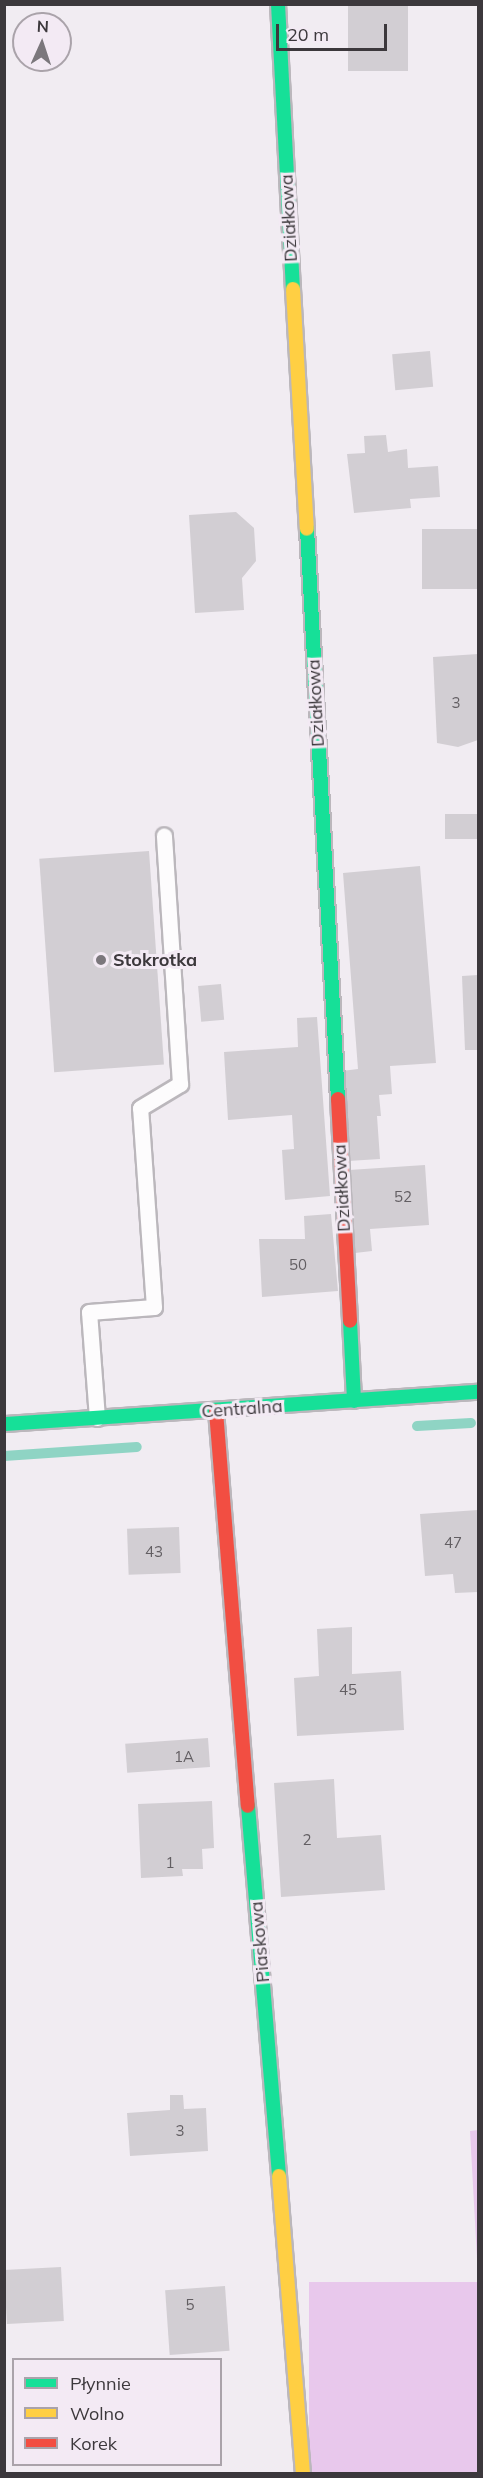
<!DOCTYPE html>
<meta charset="utf-8">
<style>
body{margin:0}
#map{position:relative;width:483px;height:2478px;overflow:hidden;background:#f1ecf2;font-family:Mulish,sans-serif}
div>[style]{position:absolute}
[style*='--x']{left:calc(var(--x)*1px);top:calc(var(--y)*1px);width:calc(var(--w)*1px);rotate:calc(var(--a)*1deg)}
.green>*{inset:0;background:#e8c8ec;transform-origin:0 0}
.stream>*{height:10px;margin:-5px;padding:0 5px;transform-origin:5px;border-radius:5px;background:#8fd4c4}
.building>*{inset:0;background:#d2ced3;transform-origin:0 0}
.roads{filter:drop-shadow(2px 0 #bbb7bc) drop-shadow(-2px 0 #bbb7bc) drop-shadow(0 2px #bbb7bc) drop-shadow(0 -2px #bbb7bc)}
.lane>*{height:15px;margin:-7.5px;padding:0 7.5px;transform-origin:7.5px;border-radius:7.5px;background:#fdfcfd}
.fast>*{height:14px;margin:-7px;padding:0 7px;transform-origin:7px;border-radius:7px;background:#16e098}
.slow>*{height:14px;margin:-7px;padding:0 7px;transform-origin:7px;border-radius:7px;background:#ffcf43}
.jam>*{height:14px;margin:-7px;padding:0 7px;transform-origin:7px;border-radius:7px;background:#f24e42}
.dots>*{width:16px;height:16px;translate:-50% -50%;box-sizing:border-box;border:3px solid #f3eaf4;border-radius:50%}
span{translate:-50% -50%;white-space:nowrap;text-align:center;line-height:1.15;-webkit-text-stroke:6px #f3eaf4;paint-order:stroke}
.number-label{font-size:15px;color:#625e62}
.number-label span{-webkit-text-stroke-width:0}
.street-label{font-size:18px;color:#3c383c}
.poi-label{font-size:18px;color:#3c383c;font-weight:700}
.left{translate:0 -50%;text-align:left}
.frame{position:absolute;inset:0;border:6px solid #3c383c;pointer-events:none}
.legend{position:absolute;left:12px;top:2358px;width:210px;height:108px;box-sizing:border-box;background:#f3eaf4;border:2px solid #aaa3aa;margin:0;padding:8px 10px;list-style:none;font-size:18px;color:#3c383c}
.legend li{display:flex;align-items:center;gap:12px;height:30px}
.legend b{width:30px;border:2px solid #aaa3aa}
.north{position:absolute;left:12px;top:12px;width:60px;height:60px;box-sizing:border-box;background:#f3eaf4;border:2px solid #aaa3aa;border-radius:50%;rotate:3deg;font-size:16px;font-weight:700;line-height:24px;text-align:center;color:#3c383c}
.north::after{content:'';display:block;margin:auto;width:21px;height:27px;background:#7b777c;clip-path:polygon(50% 0,100% 100%,50% 72%,0 100%)}
.scale{position:absolute;left:276px;top:24px;width:111px;height:27px;box-sizing:border-box;border:3px solid #3c383c;border-top:0;padding-left:8px;font-size:18px;line-height:21px;white-space:nowrap;color:#3c383c;-webkit-text-stroke:4px #f3eaf4;paint-order:stroke}
</style>
<div id="map">
<div class="green">
<div style="clip-path:polygon(478px 2130px,478px 2277px,470px 2131px)"></div>
<div style="left:478px;top:2282px;width:191px;height:169px;rotate:90deg"></div>
</div>
<div class="stream">
<div style="--x:417;--y:1426;--w:54;--a:-3.2"></div>
<div style="--x:4;--y:1456;--w:133;--a:-3.9"></div>
</div>
<div class="building">
<div style="left:348px;top:4px;width:60px;height:67px"></div>
<div style="left:430px;top:351px;width:36px;height:38px;rotate:85deg"></div>
<div style="clip-path:polygon(386px 435px,388px 452px,407px 449px,408px 468px,438px 466px,440px 497px,410px 499px,411px 508px,354px 513px,347px 454px,365px 453px,364px 436px)"></div>
<div style="clip-path:polygon(236px 512px,254px 528px,256px 561px,242px 578px,244px 610px,195px 613px,189px 515px)"></div>
<div style="left:478px;top:529px;width:60px;height:56px;rotate:90deg"></div>
<div style="clip-path:polygon(478px 654px,478px 740px,458px 747px,437px 743px,433px 657px)"></div>
<div style="left:478px;top:814px;width:25px;height:33px;rotate:90deg"></div>
<div style="left:149px;top:851px;width:214px;height:110px;rotate:86deg"></div>
<div style="clip-path:polygon(420px 866px,436px 1063px,390px 1066px,392px 1094px,379px 1095px,381px 1116px,377px 1116px,380px 1159px,348px 1161px,342px 1071px,358px 1069px,343px 873px)"></div>
<div style="clip-path:polygon(478px 975px,478px 1050px,465px 1050px,462px 976px)"></div>
<div style="left:221px;top:984px;width:36px;height:23px;rotate:85deg"></div>
<div style="clip-path:polygon(317px 1017px,330px 1196px,285px 1200px,282px 1150px,294px 1149px,292px 1115px,228px 1120px,224px 1052px,298px 1047px,297px 1018px)"></div>
<div style="clip-path:polygon(425px 1165px,429px 1225px,370px 1229px,372px 1251px,355px 1253px,349px 1170px)"></div>
<div style="clip-path:polygon(331px 1214px,338px 1291px,262px 1297px,259px 1239px,305px 1239px,304px 1216px)"></div>
<div style="clip-path:polygon(478px 1510px,478px 1592px,455px 1593px,453px 1574px,425px 1576px,420px 1514px)"></div>
<div style="left:179px;top:1527px;width:46px;height:52px;rotate:88deg"></div>
<div style="clip-path:polygon(352px 1627px,352px 1674px,401px 1671px,404px 1730px,297px 1736px,294px 1678px,319px 1676px,317px 1629px)"></div>
<div style="left:208px;top:1738px;width:29px;height:83px;rotate:86deg"></div>
<div style="clip-path:polygon(334px 1779px,337px 1838px,381px 1835px,385px 1890px,281px 1897px,274px 1783px)"></div>
<div style="clip-path:polygon(212px 1801px,214px 1848px,202px 1849px,203px 1869px,182px 1869px,183px 1876px,141px 1878px,138px 1804px)"></div>
<div style="clip-path:polygon(170px 2095px,183px 2095px,184px 2109px,206px 2108px,208px 2151px,130px 2156px,127px 2113px,170px 2110px)"></div>
<div style="left:61px;top:2267px;width:54px;height:57px;rotate:87deg"></div>
<div style="left:225px;top:2286px;width:65px;height:60px;rotate:86deg"></div>
</div>
<div class="roads">
<div class="lane">
<div style="--x:97;--y:1418;--w:106;--a:-94.3"></div>
<div style="--x:89;--y:1312;--w:65;--a:-4.4"></div>
<div style="--x:154;--y:1307;--w:199;--a:-94"></div>
<div style="--x:140;--y:1108;--w:47;--a:-31"></div>
<div style="--x:180;--y:1084;--w:249;--a:-93.7"></div>
</div>
<div class="fast">
<div style="--x:278;--y:4;--w:285;--a:87"></div>
<div style="--x:307;--y:529;--w:571;--a:86.89"></div>
<div style="--x:350;--y:1321;--w:80;--a:87.1"></div>
<div style="--x:4;--y:1424;--w:475;--a:-3.9"></div>
<div style="--x:248;--y:1806;--w:371;--a:85.2"></div>
</div>
<div class="slow">
<div style="--x:293;--y:289;--w:240;--a:86.7"></div>
<div style="--x:279;--y:2176;--w:299;--a:85.4"></div>
</div>
<div class="jam">
<div style="--x:338;--y:1099;--w:222;--a:86.9"></div>
<div style="--x:216;--y:1411;--w:396;--a:85.4"></div>
</div>
</div>
<div class="dots">
<div style="left:101px;top:960px;background:#7b777c"></div>
</div>
<div class="number-label">
<span style="left:456px;top:703px">3</span>
<span style="left:403px;top:1197px">52</span>
<span style="left:298px;top:1265px">50</span>
<span style="left:453px;top:1543px">47</span>
<span style="left:154px;top:1552px">43</span>
<span style="left:348px;top:1690px">45</span>
<span style="left:184px;top:1757px">1A</span>
<span style="left:307px;top:1840px">2</span>
<span style="left:170px;top:1863px">1</span>
<span style="left:180px;top:2131px">3</span>
<span style="left:190px;top:2305px">5</span>
</div>
<div class="street-label">
<span style="left:289px;top:218px;rotate:-93deg">Działkowa</span>
<span style="left:316px;top:703px;rotate:-93deg">Działkowa</span>
<span style="left:342px;top:1188px;rotate:-93deg">Działkowa</span>
<span style="left:242px;top:1409px;rotate:-4deg">Centralna</span>
<span style="left:260px;top:1942px;rotate:-95deg">Piaskowa</span>
</div>
<div class="poi-label">
<span class="left" style="left:113px;top:960px">Stokrotka</span>
</div>
<div class="frame"></div>
<ul class="legend">
<li><b style="height:8px;background:#16e098"></b>Płynnie</li>
<li><b style="height:8px;background:#ffcf43"></b>Wolno</li>
<li><b style="height:8px;background:#f24e42"></b>Korek</li>
</ul>
<div class="north">N</div>
<div class="scale">20 m</div>
</div>
